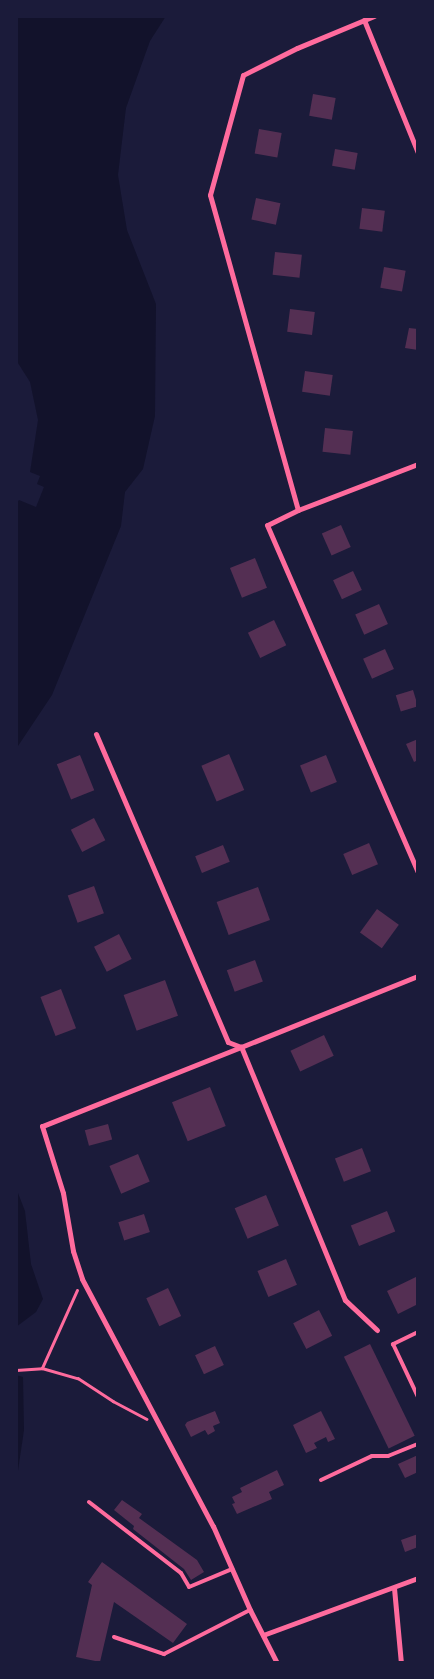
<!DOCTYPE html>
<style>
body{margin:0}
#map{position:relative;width:434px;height:1679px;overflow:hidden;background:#1b1b3a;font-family:"DM Sans",sans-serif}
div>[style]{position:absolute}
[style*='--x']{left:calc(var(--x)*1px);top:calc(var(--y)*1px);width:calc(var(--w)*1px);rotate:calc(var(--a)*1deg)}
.water>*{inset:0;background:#12122b}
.building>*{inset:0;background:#542f53;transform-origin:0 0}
.path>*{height:2.5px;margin:-1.25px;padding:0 1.25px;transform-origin:1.25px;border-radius:1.25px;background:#ff6b9d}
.service>*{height:4px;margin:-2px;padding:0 2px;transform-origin:2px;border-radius:2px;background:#ff6b9d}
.minor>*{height:5px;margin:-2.5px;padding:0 2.5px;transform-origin:2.5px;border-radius:2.5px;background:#ff6b9d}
span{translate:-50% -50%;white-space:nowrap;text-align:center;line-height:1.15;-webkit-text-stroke:4px #1b1b3a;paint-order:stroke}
.frame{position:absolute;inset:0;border:18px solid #1b1b3a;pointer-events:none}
</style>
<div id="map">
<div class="water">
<div style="clip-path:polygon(16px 16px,166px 16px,150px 41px,126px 108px,118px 175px,127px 230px,156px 304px,155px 416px,143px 469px,125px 492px,121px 526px,52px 695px,16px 749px,16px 504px,19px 500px,36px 507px,44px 487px,37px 484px,40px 476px,30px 472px,38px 420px,30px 382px,16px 360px)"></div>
<div style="clip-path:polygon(16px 1188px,25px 1211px,31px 1264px,43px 1299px,36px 1312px,16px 1327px)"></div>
<div style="clip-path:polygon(16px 1375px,23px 1377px,24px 1430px,16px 1484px)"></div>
</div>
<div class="building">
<div style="left:313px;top:94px;width:23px;height:22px;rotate:10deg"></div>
<div style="left:259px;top:129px;width:23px;height:25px;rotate:10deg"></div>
<div style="left:335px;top:149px;width:23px;height:17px;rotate:10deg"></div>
<div style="left:256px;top:198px;width:25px;height:22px;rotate:12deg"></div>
<div style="left:362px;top:208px;width:23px;height:21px;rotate:7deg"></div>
<div style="left:275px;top:252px;width:27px;height:23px;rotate:6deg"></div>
<div style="left:384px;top:267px;width:22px;height:21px;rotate:10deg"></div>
<div style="left:290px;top:309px;width:25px;height:23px;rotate:7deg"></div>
<div style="clip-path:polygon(409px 328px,418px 329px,418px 350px,405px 348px)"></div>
<div style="left:305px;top:371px;width:28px;height:21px;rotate:8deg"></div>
<div style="left:325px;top:428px;width:28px;height:24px;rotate:6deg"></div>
<div style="left:341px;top:525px;width:24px;height:21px;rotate:66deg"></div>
<div style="left:255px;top:558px;width:32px;height:27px;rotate:68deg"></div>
<div style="left:353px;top:571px;width:21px;height:22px;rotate:65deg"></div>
<div style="left:379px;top:604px;width:22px;height:26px;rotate:66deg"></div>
<div style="left:274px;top:620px;width:28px;height:29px;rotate:64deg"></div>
<div style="left:385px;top:649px;width:22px;height:24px;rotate:66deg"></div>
<div style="left:413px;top:690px;width:17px;height:18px;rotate:73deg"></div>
<div style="clip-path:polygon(418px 739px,418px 760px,414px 762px,406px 744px)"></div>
<div style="left:229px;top:754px;width:39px;height:30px;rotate:67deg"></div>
<div style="left:80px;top:755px;width:38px;height:25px;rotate:68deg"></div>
<div style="left:326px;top:755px;width:29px;height:28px;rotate:68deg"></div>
<div style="left:94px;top:818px;width:25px;height:26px;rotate:63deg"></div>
<div style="left:369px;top:843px;width:23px;height:28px;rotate:67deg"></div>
<div style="left:223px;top:845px;width:18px;height:30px;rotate:68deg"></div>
<div style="left:94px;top:886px;width:29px;height:28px;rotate:70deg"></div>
<div style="left:258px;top:887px;width:35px;height:44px;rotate:70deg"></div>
<div style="left:377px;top:909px;width:27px;height:29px;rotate:36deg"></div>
<div style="left:119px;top:934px;width:28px;height:28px;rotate:63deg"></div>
<div style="left:255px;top:960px;width:23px;height:30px;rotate:70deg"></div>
<div style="left:165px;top:980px;width:38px;height:44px;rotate:70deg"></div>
<div style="left:61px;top:989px;width:42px;height:22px;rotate:69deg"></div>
<div style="left:324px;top:1035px;width:23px;height:37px;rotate:65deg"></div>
<div style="left:210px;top:1087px;width:42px;height:41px;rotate:68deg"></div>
<div style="left:108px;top:1124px;width:16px;height:24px;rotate:75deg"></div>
<div style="left:362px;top:1148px;width:25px;height:29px;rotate:69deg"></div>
<div style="left:138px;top:1154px;width:30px;height:31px;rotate:67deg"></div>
<div style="left:266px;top:1195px;width:33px;height:34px;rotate:67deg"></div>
<div style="left:387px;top:1211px;width:22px;height:39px;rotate:68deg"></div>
<div style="left:144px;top:1214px;width:19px;height:27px;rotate:72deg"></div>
<div style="left:286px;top:1259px;width:28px;height:31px;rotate:67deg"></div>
<div style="clip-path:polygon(418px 1276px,418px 1304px,398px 1314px,387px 1291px)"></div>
<div style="left:168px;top:1288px;width:31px;height:24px;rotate:65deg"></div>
<div style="left:319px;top:1310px;width:29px;height:29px;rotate:63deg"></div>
<div style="left:370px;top:1344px;width:102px;height:29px;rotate:64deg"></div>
<div style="left:215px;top:1346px;width:21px;height:22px;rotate:65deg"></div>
<div style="clip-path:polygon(215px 1411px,220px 1423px,213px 1426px,215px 1431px,208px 1435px,205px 1430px,191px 1437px,185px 1425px,187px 1422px)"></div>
<div style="clip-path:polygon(321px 1411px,335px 1439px,328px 1442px,326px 1437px,314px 1443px,317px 1448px,306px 1453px,293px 1425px)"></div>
<div style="clip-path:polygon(418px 1455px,418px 1472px,405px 1478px,398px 1464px)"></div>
<div style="clip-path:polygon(277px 1470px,284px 1485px,269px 1492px,272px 1499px,237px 1514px,232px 1504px,235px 1503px,232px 1497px,242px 1492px,240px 1488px)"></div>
<div style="clip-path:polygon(122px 1500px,142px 1514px,139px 1518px,197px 1560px,204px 1572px,191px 1580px,184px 1569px,133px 1529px,134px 1526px,114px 1510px)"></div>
<div style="clip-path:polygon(418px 1534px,418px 1547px,405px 1552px,401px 1540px)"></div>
<div style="clip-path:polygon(102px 1562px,187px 1624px,173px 1643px,114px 1602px,100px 1662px,76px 1657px,92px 1585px,88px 1582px)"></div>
</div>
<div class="path">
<div style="--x:42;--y:1368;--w:85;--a:-65.8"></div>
<div style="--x:16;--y:1370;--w:26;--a:-4"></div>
<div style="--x:42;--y:1368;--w:37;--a:16"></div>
<div style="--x:78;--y:1378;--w:42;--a:33.3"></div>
<div style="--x:113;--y:1401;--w:38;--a:28"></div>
</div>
<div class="service">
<div style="--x:418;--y:1332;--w:28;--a:154"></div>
<div style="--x:393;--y:1344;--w:59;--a:64.7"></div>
<div style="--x:321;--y:1480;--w:56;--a:-25.2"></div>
<div style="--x:372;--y:1456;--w:16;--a:0"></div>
<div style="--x:388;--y:1456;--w:32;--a:-22"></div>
<div style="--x:89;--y:1502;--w:116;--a:37.7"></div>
<div style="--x:181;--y:1573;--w:16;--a:60"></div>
<div style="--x:189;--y:1587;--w:47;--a:-22.7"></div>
<div style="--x:114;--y:1637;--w:53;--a:18.8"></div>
<div style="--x:164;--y:1654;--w:97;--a:-27.1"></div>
</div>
<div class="minor">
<div style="--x:374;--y:16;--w:83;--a:157.4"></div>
<div style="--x:297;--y:48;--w:60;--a:153.4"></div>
<div style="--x:243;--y:75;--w:124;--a:105.4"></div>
<div style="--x:210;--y:195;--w:327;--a:74.4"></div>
<div style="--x:298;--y:510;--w:34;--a:154"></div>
<div style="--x:267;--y:525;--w:378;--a:66.5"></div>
<div style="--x:364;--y:20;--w:144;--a:67.9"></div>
<div style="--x:298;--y:510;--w:129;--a:-21"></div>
<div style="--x:96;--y:734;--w:335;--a:66.8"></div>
<div style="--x:228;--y:1042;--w:14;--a:21"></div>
<div style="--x:241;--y:1047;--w:214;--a:158.3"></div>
<div style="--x:42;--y:1126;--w:70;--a:72.6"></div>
<div style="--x:63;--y:1193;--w:59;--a:80.2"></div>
<div style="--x:73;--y:1251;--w:29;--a:72"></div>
<div style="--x:82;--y:1279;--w:280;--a:62.1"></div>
<div style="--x:213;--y:1526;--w:92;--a:66.2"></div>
<div style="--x:250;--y:1610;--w:59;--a:63"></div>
<div style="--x:377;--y:1330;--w:44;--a:-136.8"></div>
<div style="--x:345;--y:1300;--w:274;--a:-112.3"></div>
<div style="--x:241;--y:1047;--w:191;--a:-21.9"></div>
<div style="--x:394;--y:1588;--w:75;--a:84.7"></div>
<div style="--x:263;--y:1635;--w:165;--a:-20.2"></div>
</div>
<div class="frame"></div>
</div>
